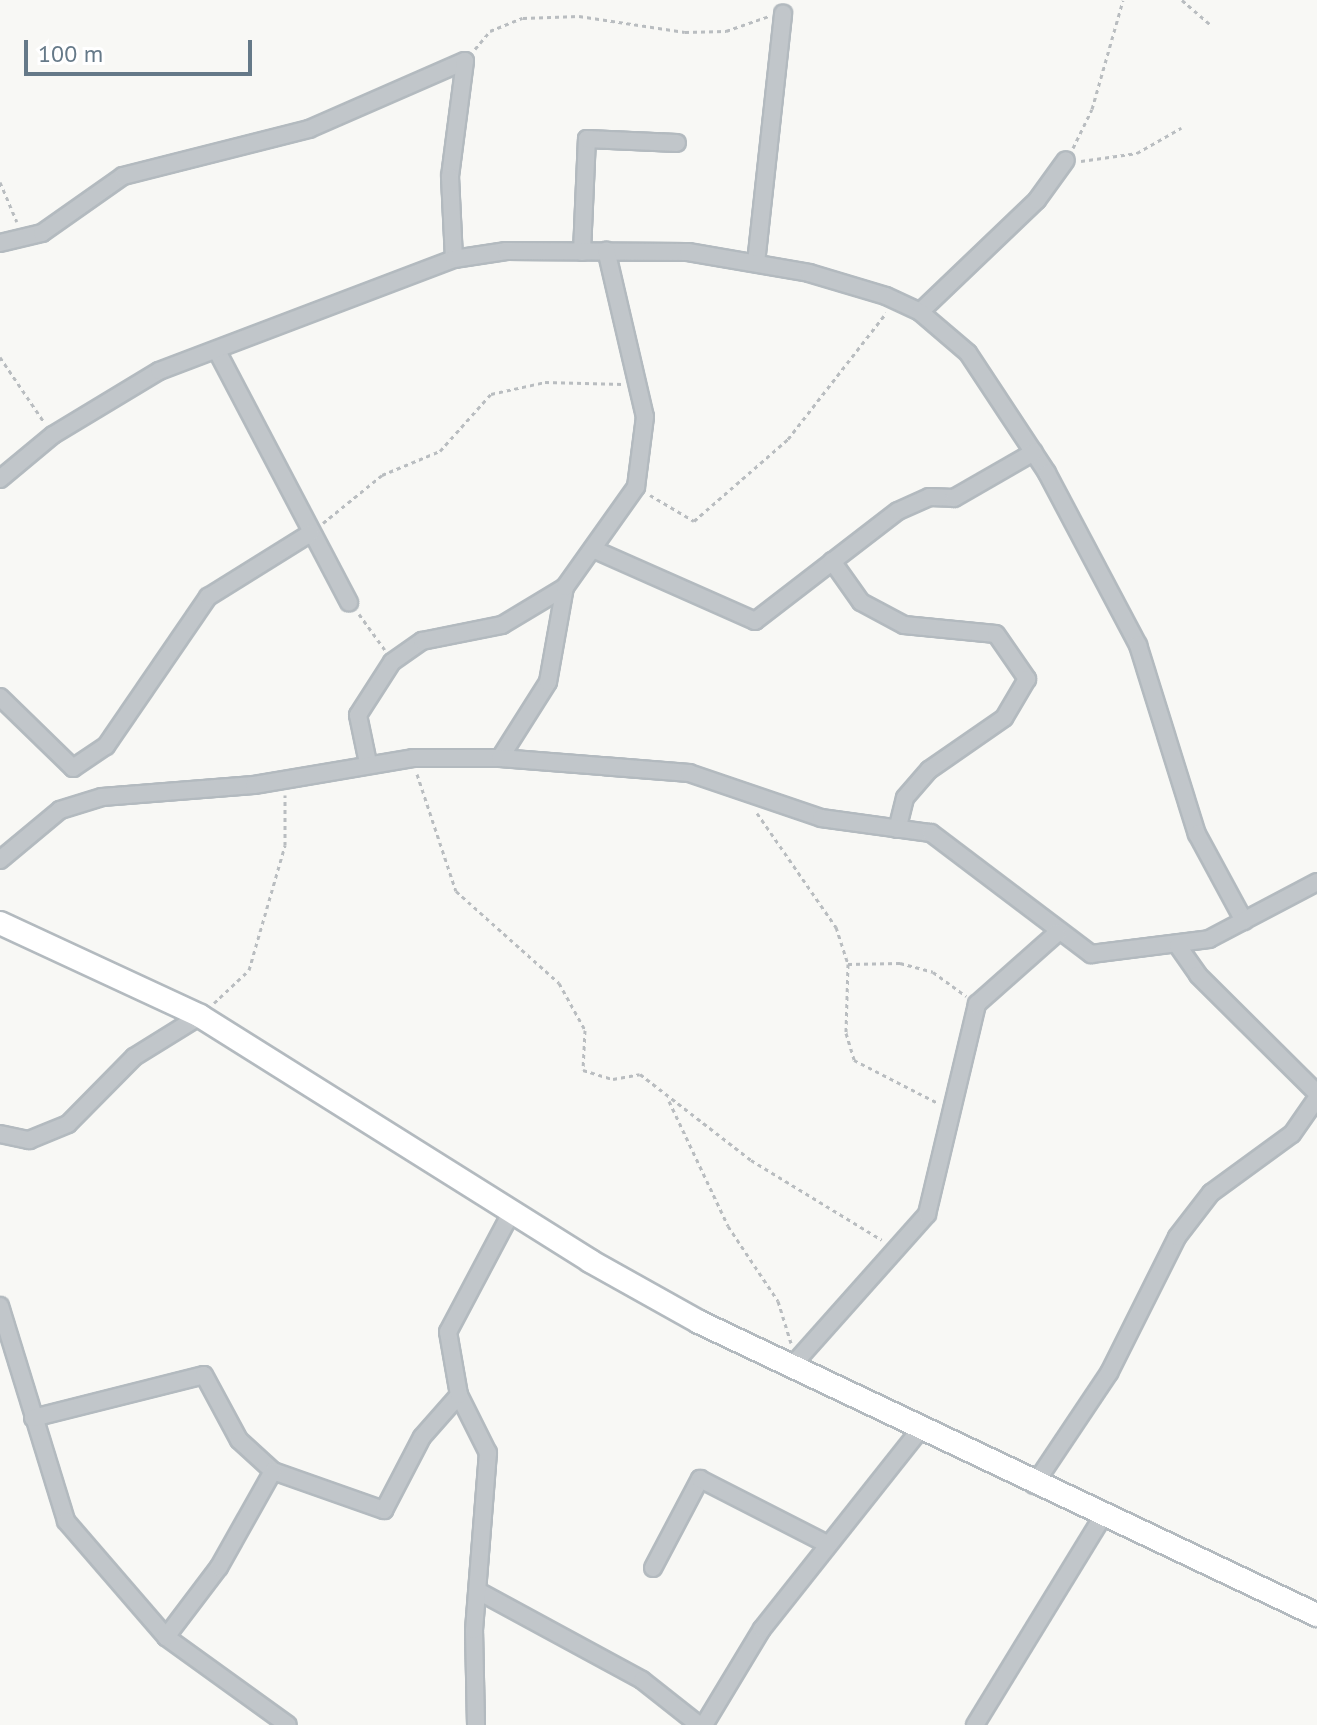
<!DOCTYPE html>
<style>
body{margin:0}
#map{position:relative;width:1317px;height:1725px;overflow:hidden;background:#f8f8f5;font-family:"PT Sans",sans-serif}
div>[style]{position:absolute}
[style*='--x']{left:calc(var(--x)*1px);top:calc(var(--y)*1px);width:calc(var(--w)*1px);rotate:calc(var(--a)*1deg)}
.path>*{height:3px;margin-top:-1.5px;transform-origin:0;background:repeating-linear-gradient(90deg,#b9bdc0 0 4px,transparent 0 8px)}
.roads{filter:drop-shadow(2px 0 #b3babf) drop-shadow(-2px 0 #b3babf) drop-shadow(0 2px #b3babf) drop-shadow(0 -2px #b3babf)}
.street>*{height:16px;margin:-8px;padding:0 8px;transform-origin:8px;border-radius:8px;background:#c1c6ca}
.secondary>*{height:22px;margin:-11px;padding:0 11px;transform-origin:11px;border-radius:11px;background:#fff}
span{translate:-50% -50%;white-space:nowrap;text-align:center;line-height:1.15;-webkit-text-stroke:8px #fff;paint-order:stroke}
.scale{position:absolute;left:24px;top:40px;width:228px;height:36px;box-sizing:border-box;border:4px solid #657988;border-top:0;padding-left:10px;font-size:24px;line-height:28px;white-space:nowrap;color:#657988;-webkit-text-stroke:6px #fff;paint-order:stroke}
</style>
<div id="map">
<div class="path">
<div style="--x:1182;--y:0;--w:38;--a:41"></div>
<div style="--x:475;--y:49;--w:23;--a:-50"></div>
<div style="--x:490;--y:31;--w:35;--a:-22"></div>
<div style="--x:523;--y:18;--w:56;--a:-2"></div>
<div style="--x:579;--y:16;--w:107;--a:8.6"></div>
<div style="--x:685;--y:32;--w:41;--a:-1.4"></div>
<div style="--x:726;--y:31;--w:46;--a:-19.2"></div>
<div style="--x:1073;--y:148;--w:43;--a:-64"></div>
<div style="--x:1092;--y:109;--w:113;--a:-74.1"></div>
<div style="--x:1081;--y:161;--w:57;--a:-8.1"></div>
<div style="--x:1137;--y:153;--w:51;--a:-29.6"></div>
<div style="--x:0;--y:182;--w:43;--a:67"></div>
<div style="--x:0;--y:357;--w:78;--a:55.9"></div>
<div style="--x:650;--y:495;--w:51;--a:30.6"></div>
<div style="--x:694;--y:521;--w:125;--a:-41.1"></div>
<div style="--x:788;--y:439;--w:160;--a:-52.1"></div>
<div style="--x:323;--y:523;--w:76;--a:-39.1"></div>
<div style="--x:382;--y:475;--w:63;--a:-22.5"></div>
<div style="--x:440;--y:451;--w:76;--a:-48.2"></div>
<div style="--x:491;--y:394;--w:55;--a:-12.5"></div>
<div style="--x:545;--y:382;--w:78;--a:1.5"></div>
<div style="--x:359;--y:614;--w:44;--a:54.2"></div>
<div style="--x:417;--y:774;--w:123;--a:71.6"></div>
<div style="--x:456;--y:891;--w:138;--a:41.8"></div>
<div style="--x:559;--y:983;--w:54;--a:61"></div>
<div style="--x:585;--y:1030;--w:40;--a:92.9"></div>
<div style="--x:583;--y:1070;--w:31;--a:17"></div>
<div style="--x:613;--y:1079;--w:27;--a:-10"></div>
<div style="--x:640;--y:1074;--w:140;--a:37.8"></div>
<div style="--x:751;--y:1160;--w:153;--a:31.4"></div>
<div style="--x:757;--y:813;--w:139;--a:55.3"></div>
<div style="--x:836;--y:927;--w:39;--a:72"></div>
<div style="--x:848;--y:964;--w:52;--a:-1.1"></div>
<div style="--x:900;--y:963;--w:34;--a:15"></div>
<div style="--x:933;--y:972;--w:41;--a:36"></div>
<div style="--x:848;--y:964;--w:69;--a:91.7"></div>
<div style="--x:846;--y:1033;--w:28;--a:73"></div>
<div style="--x:854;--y:1060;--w:94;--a:27.1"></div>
<div style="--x:214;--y:1003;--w:48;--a:-43.3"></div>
<div style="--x:249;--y:970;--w:130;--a:-73.9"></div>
<div style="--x:285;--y:845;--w:50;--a:-90"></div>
<div style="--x:669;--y:1101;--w:138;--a:64.7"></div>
<div style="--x:728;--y:1226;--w:90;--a:56.3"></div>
<div style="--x:778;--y:1301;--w:44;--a:72.8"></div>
</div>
<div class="roads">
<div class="street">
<div style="--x:0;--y:243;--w:43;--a:-13.4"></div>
<div style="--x:42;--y:233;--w:99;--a:-35.1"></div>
<div style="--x:123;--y:176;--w:192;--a:-14.2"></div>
<div style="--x:309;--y:129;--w:170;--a:-23.6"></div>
<div style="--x:465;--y:61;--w:117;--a:97.4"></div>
<div style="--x:450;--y:177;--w:82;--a:87.2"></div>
<div style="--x:582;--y:252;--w:113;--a:-87.5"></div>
<div style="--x:587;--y:139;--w:90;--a:2.5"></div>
<div style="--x:756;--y:263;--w:251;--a:-83.8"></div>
<div style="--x:920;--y:312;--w:162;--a:-43.7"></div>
<div style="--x:1037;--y:200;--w:49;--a:-54.1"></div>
<div style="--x:217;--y:351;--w:284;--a:62.3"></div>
<div style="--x:0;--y:479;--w:69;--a:-39.7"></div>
<div style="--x:53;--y:435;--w:124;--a:-31.1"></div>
<div style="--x:159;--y:371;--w:316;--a:-20.8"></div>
<div style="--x:454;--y:259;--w:53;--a:-8.7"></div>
<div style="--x:506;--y:251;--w:182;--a:0.3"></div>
<div style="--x:688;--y:252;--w:123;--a:9.8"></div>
<div style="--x:809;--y:273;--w:80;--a:16.6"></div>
<div style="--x:886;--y:296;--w:38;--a:25"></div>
<div style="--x:920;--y:312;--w:63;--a:40.5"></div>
<div style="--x:968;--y:353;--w:144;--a:56.6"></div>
<div style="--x:1047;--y:473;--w:195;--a:62.1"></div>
<div style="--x:1138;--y:645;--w:198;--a:72.7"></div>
<div style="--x:1197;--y:834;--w:99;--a:61.6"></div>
<div style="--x:595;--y:550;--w:175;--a:23.9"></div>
<div style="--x:755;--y:621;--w:180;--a:-37.6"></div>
<div style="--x:898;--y:511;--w:34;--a:-24"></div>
<div style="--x:929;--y:497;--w:25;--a:2"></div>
<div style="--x:954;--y:498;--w:92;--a:-29.9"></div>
<div style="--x:832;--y:561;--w:50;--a:54.7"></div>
<div style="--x:861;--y:602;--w:49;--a:28.1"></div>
<div style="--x:904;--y:625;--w:92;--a:5.6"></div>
<div style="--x:996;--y:634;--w:55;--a:55.4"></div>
<div style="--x:1027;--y:679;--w:45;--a:120.5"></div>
<div style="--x:1004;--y:718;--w:91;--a:145.3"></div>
<div style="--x:929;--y:770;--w:37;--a:131"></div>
<div style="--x:905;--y:798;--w:32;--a:104"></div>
<div style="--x:0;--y:697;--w:102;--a:44.2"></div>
<div style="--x:73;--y:768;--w:40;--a:-34"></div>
<div style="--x:106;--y:746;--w:181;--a:-55.6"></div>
<div style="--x:208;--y:597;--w:121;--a:-31.9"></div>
<div style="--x:500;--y:758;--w:90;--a:-57.7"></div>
<div style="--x:548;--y:682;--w:97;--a:-79.9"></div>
<div style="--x:368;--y:763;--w:49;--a:-101.8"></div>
<div style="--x:358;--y:715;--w:63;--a:-57.3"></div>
<div style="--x:392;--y:662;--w:37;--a:-35"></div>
<div style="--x:422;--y:641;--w:82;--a:-11.3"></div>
<div style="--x:502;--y:625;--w:74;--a:-31.1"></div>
<div style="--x:565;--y:587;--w:123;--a:-54.6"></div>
<div style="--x:636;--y:487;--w:71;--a:-82.7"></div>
<div style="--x:645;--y:417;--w:171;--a:-103.1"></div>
<div style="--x:0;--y:860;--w:78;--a:-39.8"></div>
<div style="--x:60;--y:810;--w:44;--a:-17.2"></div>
<div style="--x:102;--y:797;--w:152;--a:-4.5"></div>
<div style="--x:254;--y:785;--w:161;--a:-9.6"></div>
<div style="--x:413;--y:758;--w:87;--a:0"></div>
<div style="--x:500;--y:758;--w:190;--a:4.5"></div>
<div style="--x:689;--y:773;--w:139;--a:18.8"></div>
<div style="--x:821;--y:818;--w:111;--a:7.8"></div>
<div style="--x:931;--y:833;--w:201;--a:37.1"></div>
<div style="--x:1091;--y:954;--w:119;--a:-7.2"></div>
<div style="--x:1209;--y:939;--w:122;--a:-27.8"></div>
<div style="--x:1178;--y:946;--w:35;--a:55"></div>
<div style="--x:1198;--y:975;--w:168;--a:44.8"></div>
<div style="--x:0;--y:1134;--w:30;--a:12"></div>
<div style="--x:29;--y:1140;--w:42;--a:-22.3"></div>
<div style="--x:68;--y:1124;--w:94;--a:-45.4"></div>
<div style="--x:134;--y:1057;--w:78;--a:-31.8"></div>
<div style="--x:0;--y:1306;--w:225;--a:72.9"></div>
<div style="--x:66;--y:1521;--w:153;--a:49.2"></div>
<div style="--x:166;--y:1637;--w:150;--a:35.8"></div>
<div style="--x:790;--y:1368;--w:206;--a:-48.3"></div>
<div style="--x:927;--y:1214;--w:216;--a:-76.6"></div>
<div style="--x:977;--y:1004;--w:107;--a:-41.6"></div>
<div style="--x:33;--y:1418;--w:176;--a:-14.1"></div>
<div style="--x:204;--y:1375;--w:74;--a:61.7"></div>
<div style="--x:239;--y:1440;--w:46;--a:42.4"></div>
<div style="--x:273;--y:1471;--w:118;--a:19.4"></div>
<div style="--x:384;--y:1510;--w:82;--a:-62.5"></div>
<div style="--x:422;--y:1437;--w:56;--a:-48.6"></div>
<div style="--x:1034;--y:1485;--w:135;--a:-56.2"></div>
<div style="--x:1109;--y:1373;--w:152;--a:-63.4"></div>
<div style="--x:1177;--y:1237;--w:56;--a:-52.3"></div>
<div style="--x:1211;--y:1193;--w:100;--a:-36.1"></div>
<div style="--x:1292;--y:1134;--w:44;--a:-55.2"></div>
<div style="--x:653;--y:1568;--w:101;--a:-62.2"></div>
<div style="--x:700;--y:1479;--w:143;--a:27.1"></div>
<div style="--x:480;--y:1592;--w:184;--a:28.5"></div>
<div style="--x:642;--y:1680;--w:73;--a:38.3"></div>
<div style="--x:166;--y:1637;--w:88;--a:-52.9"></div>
<div style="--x:219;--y:1567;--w:110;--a:-60.6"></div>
<div style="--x:476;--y:1725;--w:95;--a:-91.2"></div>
<div style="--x:474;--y:1630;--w:178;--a:-85.5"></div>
<div style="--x:488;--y:1453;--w:65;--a:-116.6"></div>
<div style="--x:459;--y:1395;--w:64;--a:-99.9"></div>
<div style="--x:448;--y:1332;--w:137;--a:-62.1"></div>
<div style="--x:704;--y:1725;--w:112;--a:-58.9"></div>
<div style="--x:762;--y:1629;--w:253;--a:-51.6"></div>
<div style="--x:975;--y:1725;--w:243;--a:-58.5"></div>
</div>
<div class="secondary">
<div style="--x:0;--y:923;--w:221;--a:24.9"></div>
<div style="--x:200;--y:1016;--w:461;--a:32.1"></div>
<div style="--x:590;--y:1261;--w:125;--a:29.2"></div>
<div style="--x:699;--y:1322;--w:684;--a:25.37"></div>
</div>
</div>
<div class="scale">100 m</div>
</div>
